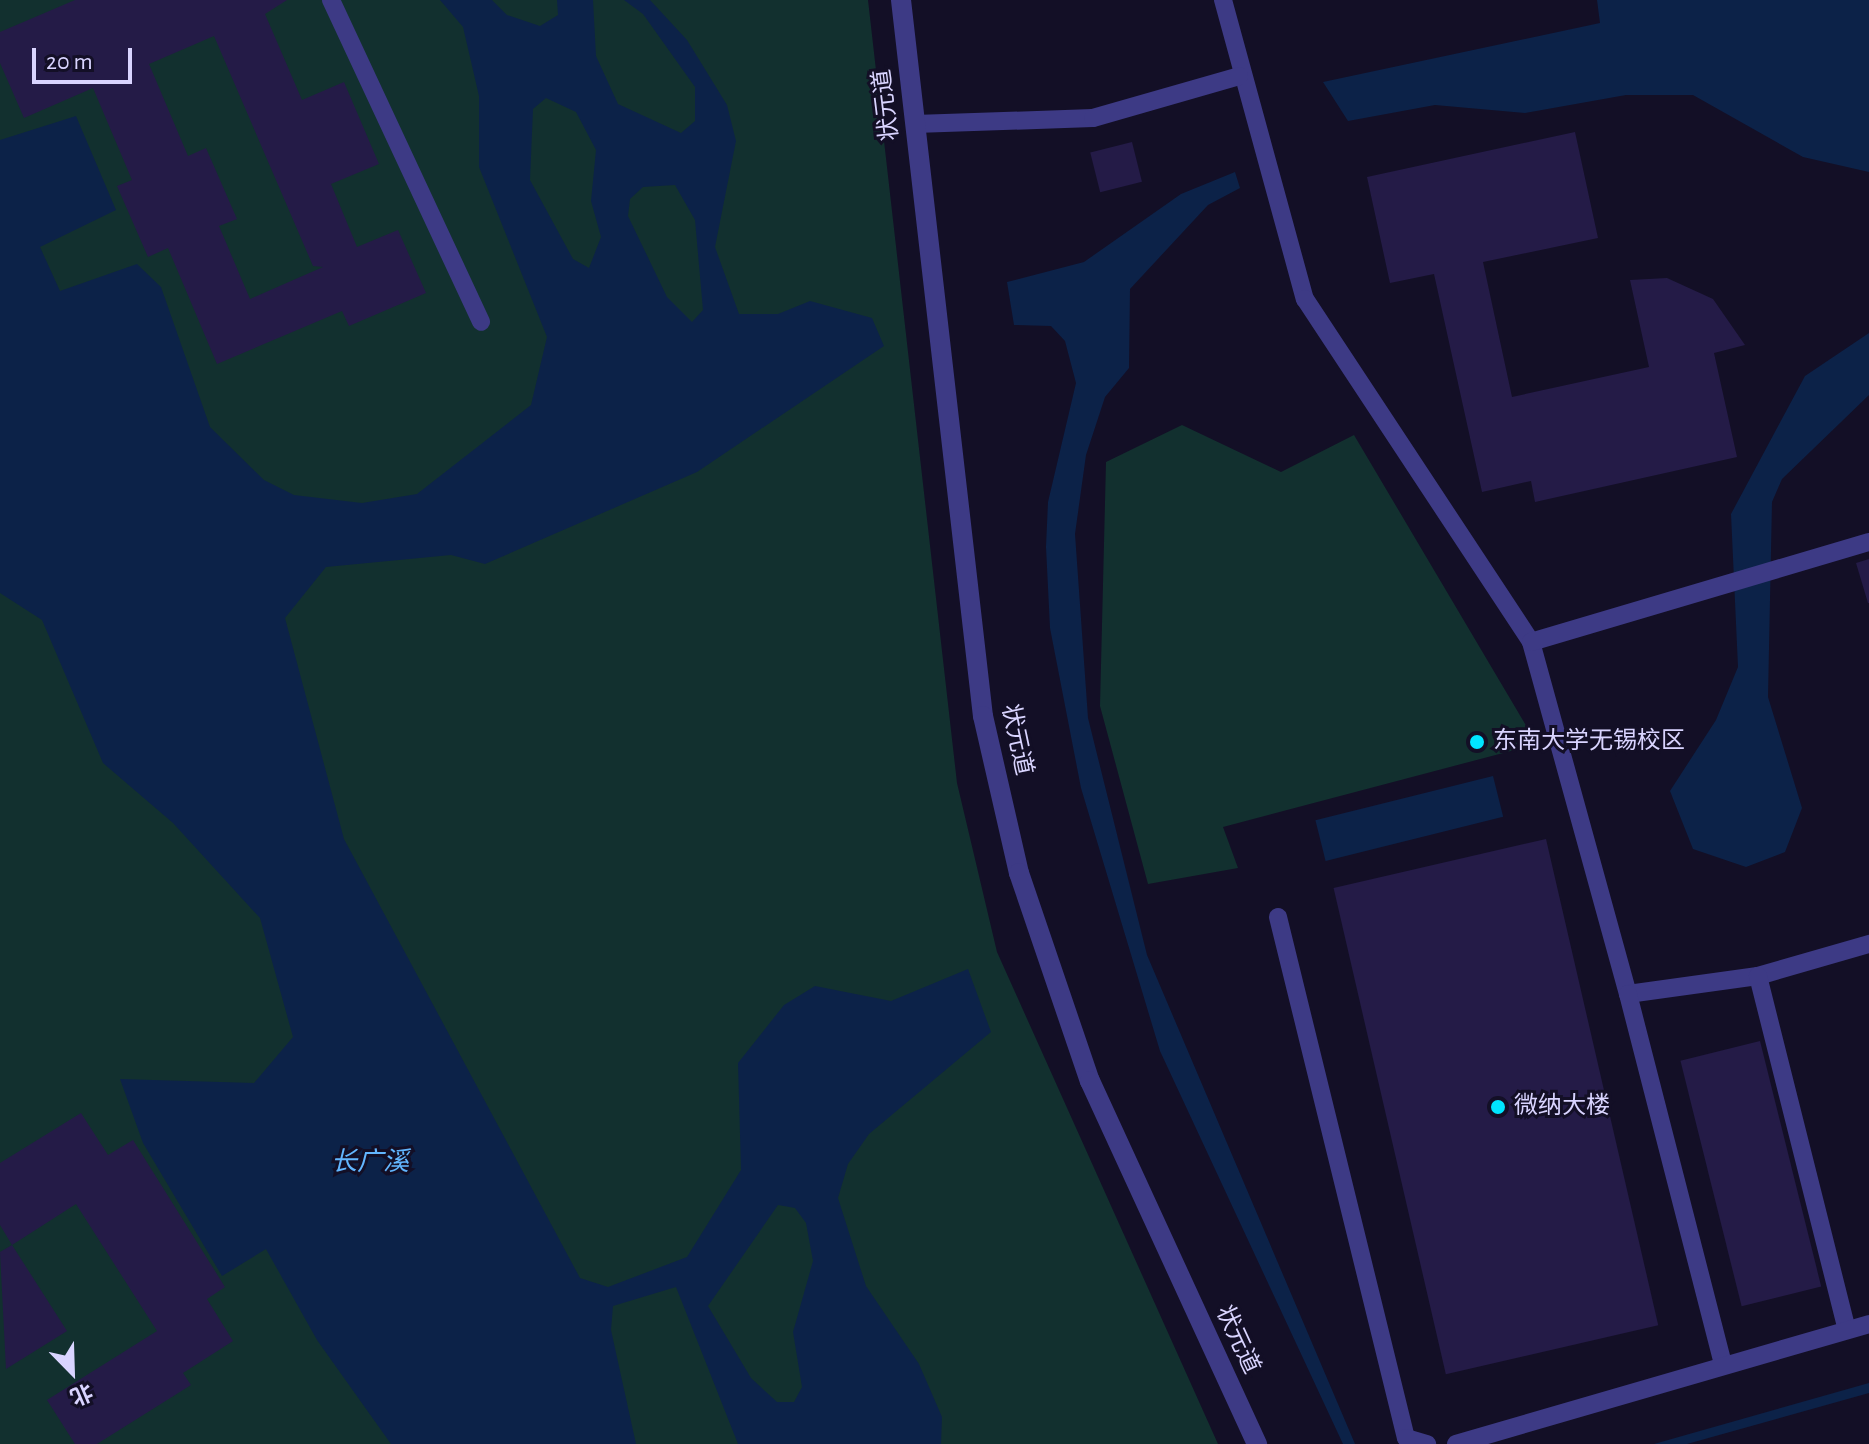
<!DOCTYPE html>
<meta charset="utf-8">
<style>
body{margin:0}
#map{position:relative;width:1869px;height:1444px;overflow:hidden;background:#130f26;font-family:"Alegreya Sans","Noto Sans SC",sans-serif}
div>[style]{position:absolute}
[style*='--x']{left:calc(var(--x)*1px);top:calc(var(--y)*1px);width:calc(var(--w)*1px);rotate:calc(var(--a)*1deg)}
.green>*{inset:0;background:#12302f}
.water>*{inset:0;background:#0c2248;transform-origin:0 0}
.building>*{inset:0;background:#241b47;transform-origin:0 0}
.service>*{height:18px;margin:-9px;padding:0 9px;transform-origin:9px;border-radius:9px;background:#3d3a85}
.minor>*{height:20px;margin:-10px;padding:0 10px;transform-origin:10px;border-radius:10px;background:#3d3a85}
.dots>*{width:22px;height:22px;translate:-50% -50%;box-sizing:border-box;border:4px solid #130f26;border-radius:50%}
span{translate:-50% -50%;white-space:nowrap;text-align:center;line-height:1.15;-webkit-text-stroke:6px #130f26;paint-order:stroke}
.street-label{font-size:24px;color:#d9d4ff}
.poi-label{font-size:24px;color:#d9d4ff}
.left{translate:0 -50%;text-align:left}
.water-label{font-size:26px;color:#62b6ff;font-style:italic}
.north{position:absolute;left:32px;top:1332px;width:80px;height:80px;-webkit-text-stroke:6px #130f26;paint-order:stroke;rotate:157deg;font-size:22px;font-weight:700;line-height:32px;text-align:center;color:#d9d4ff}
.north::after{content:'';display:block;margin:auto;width:28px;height:36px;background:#d9d4ff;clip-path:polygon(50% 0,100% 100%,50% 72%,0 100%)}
.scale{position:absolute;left:32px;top:48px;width:100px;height:36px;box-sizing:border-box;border:4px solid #d9d4ff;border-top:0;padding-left:10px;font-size:24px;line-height:28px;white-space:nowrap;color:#d9d4ff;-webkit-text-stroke:6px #130f26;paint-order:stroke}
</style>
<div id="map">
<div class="green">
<div style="clip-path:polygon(0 0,868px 0,957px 783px,997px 952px,1218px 1444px,0 1444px)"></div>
<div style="clip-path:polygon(1182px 425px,1281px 472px,1354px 435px,1537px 744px,1223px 827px,1238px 868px,1148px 884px,1100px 706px,1106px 462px)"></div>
</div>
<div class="water">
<div style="clip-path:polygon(evenodd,440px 0,492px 0,507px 15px,540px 26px,558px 15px,557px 0,593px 0,596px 56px,618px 104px,681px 133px,695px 121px,695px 87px,643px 14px,624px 0,650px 0,687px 40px,727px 105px,736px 141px,715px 247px,739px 314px,778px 314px,810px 301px,872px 318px,884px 346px,697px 472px,485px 564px,451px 555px,326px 567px,285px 618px,344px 839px,580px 1278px,608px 1287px,687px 1257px,741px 1170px,738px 1063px,784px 1005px,815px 986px,891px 1001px,968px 969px,991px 1032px,869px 1134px,848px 1164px,838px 1198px,866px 1286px,919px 1364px,942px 1417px,941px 1444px,738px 1444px,676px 1287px,613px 1306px,611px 1330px,636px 1444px,391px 1444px,317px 1340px,266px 1249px,222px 1276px,143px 1143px,120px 1079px,254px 1083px,293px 1037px,260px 918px,173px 823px,103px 763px,42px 620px,0 593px,0 140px,76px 116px,116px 210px,40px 247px,60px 291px,137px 264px,161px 287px,210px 427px,264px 480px,294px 495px,362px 503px,417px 494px,531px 405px,547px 337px,479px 167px,479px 96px,463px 27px,440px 0,546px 98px,576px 112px,596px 150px,591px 201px,601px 237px,589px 268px,573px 259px,530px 180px,533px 109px,546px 98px,440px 0,675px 185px,695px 220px,703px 310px,692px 322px,667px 297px,628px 216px,630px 199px,643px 187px,675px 185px,440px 0,778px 1205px,795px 1208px,806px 1223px,813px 1261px,793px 1332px,802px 1387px,794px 1402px,777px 1402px,751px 1378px,708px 1306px,778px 1205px)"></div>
<div style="clip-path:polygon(1597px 0,1869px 0,1869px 172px,1803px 157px,1693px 95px,1626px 95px,1525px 113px,1435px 105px,1348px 121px,1323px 82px,1600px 23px)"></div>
<div style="clip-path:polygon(1235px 172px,1240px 188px,1208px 205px,1130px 289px,1129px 368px,1105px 397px,1086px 455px,1075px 534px,1088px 718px,1147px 955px,1355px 1444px,1343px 1444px,1160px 1051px,1081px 788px,1050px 628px,1046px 547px,1048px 502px,1076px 383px,1065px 341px,1051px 326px,1014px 325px,1007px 282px,1084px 262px,1181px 194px)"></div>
<div style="clip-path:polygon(1869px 333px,1869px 395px,1782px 479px,1772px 502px,1768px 697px,1802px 808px,1785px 852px,1746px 867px,1693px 849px,1670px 791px,1716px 720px,1738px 667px,1731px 514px,1805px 376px)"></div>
<div style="left:1493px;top:776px;width:42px;height:183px;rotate:76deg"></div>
<div style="clip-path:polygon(1869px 1383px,1869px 1393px,1687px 1444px,1654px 1444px)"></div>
</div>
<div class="building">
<div style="clip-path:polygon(evenodd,75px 0,287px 0,265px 14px,302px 100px,344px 82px,379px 164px,331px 184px,357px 247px,398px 230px,426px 293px,349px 326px,342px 311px,217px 364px,168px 248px,148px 257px,117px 186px,132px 180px,93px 88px,24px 118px,0 63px,0 32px,75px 0,214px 36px,313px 266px,323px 267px,250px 299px,219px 226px,237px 219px,206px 148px,188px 156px,149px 64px,214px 36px)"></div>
<div style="clip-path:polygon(1575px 132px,1598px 238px,1483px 262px,1512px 397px,1649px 367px,1630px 280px,1667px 278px,1713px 299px,1745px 345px,1714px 353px,1737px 457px,1535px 502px,1531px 481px,1482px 492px,1434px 274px,1390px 283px,1367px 177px)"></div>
<div style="left:1132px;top:142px;width:41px;height:43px;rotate:76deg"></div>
<div style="clip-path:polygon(1869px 559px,1869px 603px,1868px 603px,1856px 563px)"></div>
<div style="left:1546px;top:839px;width:499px;height:218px;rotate:77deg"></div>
<div style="left:1760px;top:1041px;width:253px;height:82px;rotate:76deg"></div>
<div style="clip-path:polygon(81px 1113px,108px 1155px,133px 1140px,225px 1287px,207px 1299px,233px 1341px,183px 1373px,191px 1385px,97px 1444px,75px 1444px,47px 1400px,157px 1331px,76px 1204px,12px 1245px,0 1225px,0 1163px)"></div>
<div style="clip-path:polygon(12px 1245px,67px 1331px,6px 1369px,0 1252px)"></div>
</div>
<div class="service">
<div style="--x:331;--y:0;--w:355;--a:65"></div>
<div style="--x:1223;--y:0;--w:310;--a:74.7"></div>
<div style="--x:1305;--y:299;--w:411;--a:56.6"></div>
<div style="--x:1531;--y:642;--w:365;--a:74.6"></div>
<div style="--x:1628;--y:994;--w:131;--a:-7.9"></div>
<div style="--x:1758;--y:976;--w:116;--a:-16.1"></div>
<div style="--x:915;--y:124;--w:178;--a:-1.9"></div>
<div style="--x:1093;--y:118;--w:152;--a:-16"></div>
<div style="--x:1531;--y:642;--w:352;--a:-16.5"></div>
<div style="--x:1278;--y:917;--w:536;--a:76.2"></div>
<div style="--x:1406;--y:1438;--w:22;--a:16"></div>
<div style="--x:1758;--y:976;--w:365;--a:75.9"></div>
<div style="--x:1628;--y:994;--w:382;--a:75.6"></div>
<div style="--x:1456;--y:1444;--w:430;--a:-16.2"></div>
</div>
<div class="minor">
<div style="--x:901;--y:0;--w:721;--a:83.47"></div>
<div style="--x:983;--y:716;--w:161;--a:77.1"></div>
<div style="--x:1019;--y:873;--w:220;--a:71.2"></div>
<div style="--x:1090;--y:1081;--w:400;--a:65.3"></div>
</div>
<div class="dots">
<div style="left:1477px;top:742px;background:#00e5ff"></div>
<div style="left:1498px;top:1107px;background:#00e5ff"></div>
</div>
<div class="street-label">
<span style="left:887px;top:105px;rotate:-97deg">状元道</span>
<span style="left:1016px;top:740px;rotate:78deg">状元道</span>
<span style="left:1237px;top:1340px;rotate:65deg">状元道</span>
</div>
<div class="poi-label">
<span class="left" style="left:1493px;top:742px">东南大学无锡校区</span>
<span class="left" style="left:1514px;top:1107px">微纳大楼</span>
</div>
<div class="water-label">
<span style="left:370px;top:1163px">长广溪</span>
</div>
<div class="north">北</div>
<div class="scale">20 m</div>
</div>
